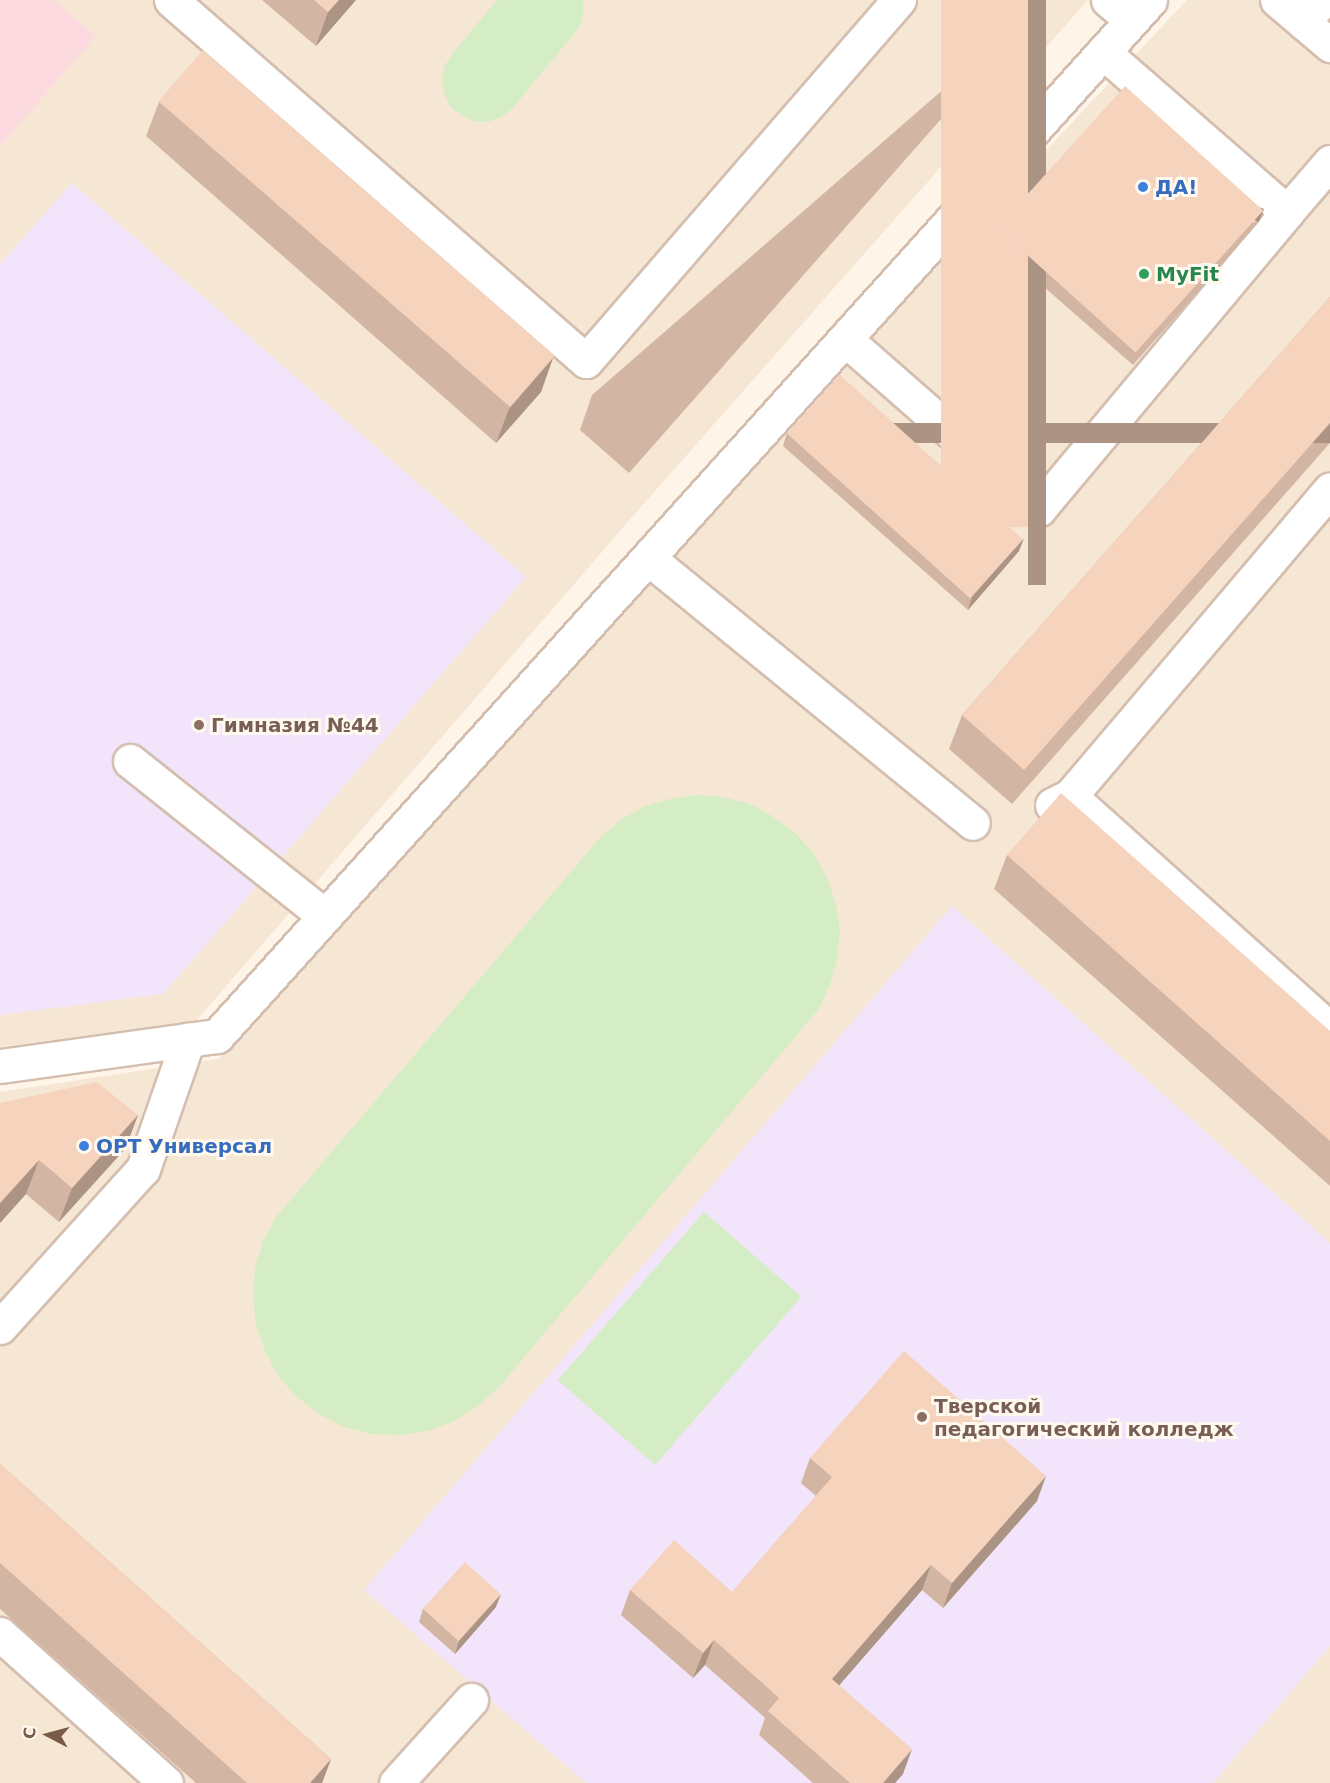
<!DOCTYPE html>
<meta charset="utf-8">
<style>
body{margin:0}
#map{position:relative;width:1330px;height:1783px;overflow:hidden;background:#fef5e8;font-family:"DejaVu Sans",sans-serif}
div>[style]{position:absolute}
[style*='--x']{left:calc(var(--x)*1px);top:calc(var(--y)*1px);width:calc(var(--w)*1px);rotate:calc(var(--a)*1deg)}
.residential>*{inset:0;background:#f6e7d5}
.education>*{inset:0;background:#f2e4fa}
.medical>*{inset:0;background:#fcdadf}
.green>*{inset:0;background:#d5edc4;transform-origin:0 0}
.roads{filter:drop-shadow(2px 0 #d4beaf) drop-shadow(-2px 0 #d4beaf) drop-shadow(0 2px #d4beaf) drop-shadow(0 -2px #d4beaf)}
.minor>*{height:33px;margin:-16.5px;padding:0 16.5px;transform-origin:16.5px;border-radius:16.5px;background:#fff}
.wall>*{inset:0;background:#d3b5a3}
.shaded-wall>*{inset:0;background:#ac9484;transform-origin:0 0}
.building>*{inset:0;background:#f5d3bd;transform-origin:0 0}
.dots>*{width:16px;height:16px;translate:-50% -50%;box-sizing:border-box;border:3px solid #fff9ef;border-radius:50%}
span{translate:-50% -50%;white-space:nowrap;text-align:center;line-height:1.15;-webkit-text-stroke:6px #fff9ef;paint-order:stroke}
.shop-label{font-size:20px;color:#366cbe;font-weight:700}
.left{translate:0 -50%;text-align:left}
.leisure-label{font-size:20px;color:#27864d;font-weight:700}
.education-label{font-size:20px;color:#785e54;font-weight:700}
.north{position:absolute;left:18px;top:1705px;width:60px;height:60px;-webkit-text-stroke:4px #fff9ef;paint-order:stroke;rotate:276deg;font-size:16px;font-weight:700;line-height:24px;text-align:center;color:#7a5a49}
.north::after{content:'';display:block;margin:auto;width:21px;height:27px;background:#7a5a49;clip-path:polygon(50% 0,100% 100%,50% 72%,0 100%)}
</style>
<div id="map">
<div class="residential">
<div style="clip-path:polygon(0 0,1088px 0,634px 515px,196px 1021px,0 1047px)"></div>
<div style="clip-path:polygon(1187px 0,1330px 0,1330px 1783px,0 1783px,0 1092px,218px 1059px,862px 347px)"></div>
</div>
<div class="education">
<div style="clip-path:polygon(72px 183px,526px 577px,163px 994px,0 1015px,0 264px)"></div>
<div style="clip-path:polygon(952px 906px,1330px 1243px,1330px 1646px,1213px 1783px,586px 1783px,364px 1590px)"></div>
</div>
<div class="medical">
<div style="clip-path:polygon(0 0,54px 0,96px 36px,0 146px)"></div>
</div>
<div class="green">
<div style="clip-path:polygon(497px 0,583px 0,584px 10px,581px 24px,573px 35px,512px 109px,501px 117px,488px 122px,474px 121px,461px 115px,450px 106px,444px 93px,442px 79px,445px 65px,453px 53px)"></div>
<div style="clip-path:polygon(696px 795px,723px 797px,750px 804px,774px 817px,796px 834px,814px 854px,827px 878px,836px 904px,840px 931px,837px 959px,830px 985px,818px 1010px,499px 1387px,478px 1406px,454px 1421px,428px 1431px,400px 1435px,371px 1434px,344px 1427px,319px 1414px,297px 1397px,278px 1376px,265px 1351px,256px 1324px,253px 1296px,255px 1268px,263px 1241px,277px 1216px,599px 839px,619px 821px,643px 807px,669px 799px)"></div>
<div style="left:704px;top:1212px;width:129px;height:223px;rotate:41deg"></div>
</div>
<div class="roads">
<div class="minor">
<div style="--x:171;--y:0;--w:550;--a:41.02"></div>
<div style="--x:586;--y:361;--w:478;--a:-49.1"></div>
<div style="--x:1108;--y:0;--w:31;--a:40"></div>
<div style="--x:1277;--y:0;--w:70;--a:40.3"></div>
<div style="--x:1303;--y:22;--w:29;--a:-49"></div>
<div style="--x:1103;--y:52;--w:244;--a:41"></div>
<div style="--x:1287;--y:212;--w:66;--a:-49.3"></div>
<div style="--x:845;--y:339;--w:258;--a:41.2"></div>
<div style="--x:1039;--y:509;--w:387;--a:-50.1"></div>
<div style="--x:648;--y:558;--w:419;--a:39.2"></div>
<div style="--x:130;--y:761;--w:249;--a:38.5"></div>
<div style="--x:1070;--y:796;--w:349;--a:41.9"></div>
<div style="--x:1052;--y:805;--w:20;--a:-27"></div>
<div style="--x:1070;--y:796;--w:402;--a:-49.7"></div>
<div style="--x:0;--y:1066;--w:219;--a:-7.9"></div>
<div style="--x:217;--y:1036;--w:1394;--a:-47.99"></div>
<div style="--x:0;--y:1327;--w:213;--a:-47.9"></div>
<div style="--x:143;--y:1169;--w:137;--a:-70.8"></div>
<div style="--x:0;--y:1634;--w:223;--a:41.9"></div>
<div style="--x:396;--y:1783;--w:112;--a:-47.9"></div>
</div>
</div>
<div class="wall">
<div style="clip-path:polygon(262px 0,356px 0,316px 46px)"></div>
<div style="clip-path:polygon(1046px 0,629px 473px,580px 430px,592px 395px)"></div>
<div style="clip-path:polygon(159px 102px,553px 358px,541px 392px,496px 443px,146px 136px)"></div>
<div style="clip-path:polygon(1259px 222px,1133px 365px,994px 243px,999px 230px)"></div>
<div style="clip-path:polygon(1330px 297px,1330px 443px,1012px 804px,949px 749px,962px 715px)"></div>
<div style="clip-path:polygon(787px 433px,1019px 551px,968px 610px,783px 446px)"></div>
<div style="clip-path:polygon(1007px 855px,1330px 1031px,1330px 1186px,994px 889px)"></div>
<div style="clip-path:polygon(0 1103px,138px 1115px,125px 1149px,59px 1222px,26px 1194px,0 1223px)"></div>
<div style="clip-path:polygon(810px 1458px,1037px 1501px,943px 1608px,922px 1590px,839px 1685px,903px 1774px,895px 1783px,813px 1783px,759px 1735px,765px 1718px,705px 1665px,693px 1678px,621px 1615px,630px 1590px,732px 1592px,816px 1496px,801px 1483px)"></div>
<div style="clip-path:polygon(0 1464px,331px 1759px,322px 1783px,196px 1783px,0 1609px)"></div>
<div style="clip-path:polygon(496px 1607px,455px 1654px,419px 1622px,423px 1609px)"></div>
</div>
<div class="shaded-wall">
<div style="clip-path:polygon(339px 0,356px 0,316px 46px,328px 12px)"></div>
<div style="left:1028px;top:0;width:18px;height:585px"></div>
<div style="left:1264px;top:209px;width:14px;height:191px;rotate:111deg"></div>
<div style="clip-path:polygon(553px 358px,541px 392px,496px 443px,509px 409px)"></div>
<div style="left:1330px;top:423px;width:20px;height:463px;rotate:90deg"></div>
<div style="clip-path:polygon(1024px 538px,1019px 551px,968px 610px,972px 597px)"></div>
<div style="clip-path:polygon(138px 1115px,125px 1149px,59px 1222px,72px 1188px)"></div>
<div style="clip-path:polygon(39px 1160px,26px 1194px,0 1223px,0 1203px)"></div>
<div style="clip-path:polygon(1046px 1476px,1037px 1501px,943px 1608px,952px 1583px)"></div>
<div style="clip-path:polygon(931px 1565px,922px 1590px,823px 1704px,832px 1679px)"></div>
<div style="clip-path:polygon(501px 1594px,496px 1607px,455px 1654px,459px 1641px)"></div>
<div style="clip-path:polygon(714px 1640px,705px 1665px,693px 1678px,703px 1653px)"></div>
<div style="clip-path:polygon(912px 1749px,903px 1774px,895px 1783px,883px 1783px)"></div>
<div style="clip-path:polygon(331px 1759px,322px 1783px,310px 1783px)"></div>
</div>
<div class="building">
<div style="clip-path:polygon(314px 0,339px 0,328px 12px)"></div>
<div style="left:941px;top:0;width:87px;height:527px"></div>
<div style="left:203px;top:50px;width:466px;height:68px;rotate:41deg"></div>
<div style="left:1125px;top:86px;width:186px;height:191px;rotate:42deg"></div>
<div style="clip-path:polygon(1330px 297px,1330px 423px,1024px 770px,962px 715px)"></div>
<div style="left:840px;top:375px;width:246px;height:79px;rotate:42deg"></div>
<div style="clip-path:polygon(1061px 793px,1330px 1031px,1330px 1141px,1007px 855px)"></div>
<div style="clip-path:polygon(97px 1082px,138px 1115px,72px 1188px,39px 1160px,0 1203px,0 1103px)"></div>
<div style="clip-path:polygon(904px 1351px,1046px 1476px,952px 1583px,931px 1565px,832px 1679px,912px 1749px,883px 1783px,850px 1783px,768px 1711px,779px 1698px,714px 1640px,703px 1653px,630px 1590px,674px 1540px,732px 1592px,832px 1477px,810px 1458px)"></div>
<div style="clip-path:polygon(0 1464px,331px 1759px,310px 1783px,247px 1783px,0 1563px)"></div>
<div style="left:465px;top:1562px;width:48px;height:63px;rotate:42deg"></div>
</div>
<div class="dots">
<div style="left:1143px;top:187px;background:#3f7fe0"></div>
<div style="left:1144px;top:274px;background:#2e9e5b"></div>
<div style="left:199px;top:725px;background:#8d6e63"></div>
<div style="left:84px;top:1146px;background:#3f7fe0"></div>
<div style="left:922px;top:1417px;background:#8d6e63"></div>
</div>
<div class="shop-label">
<span class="left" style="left:1155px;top:187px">ДА!</span>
<span class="left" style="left:96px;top:1146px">ОРТ Универсал</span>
</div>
<div class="leisure-label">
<span class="left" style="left:1156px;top:274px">MyFit</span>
</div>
<div class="education-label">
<span class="left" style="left:211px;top:725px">Гимназия №44</span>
<span class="left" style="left:934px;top:1418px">Тверской<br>педагогический колледж</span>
</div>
<div class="north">С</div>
</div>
